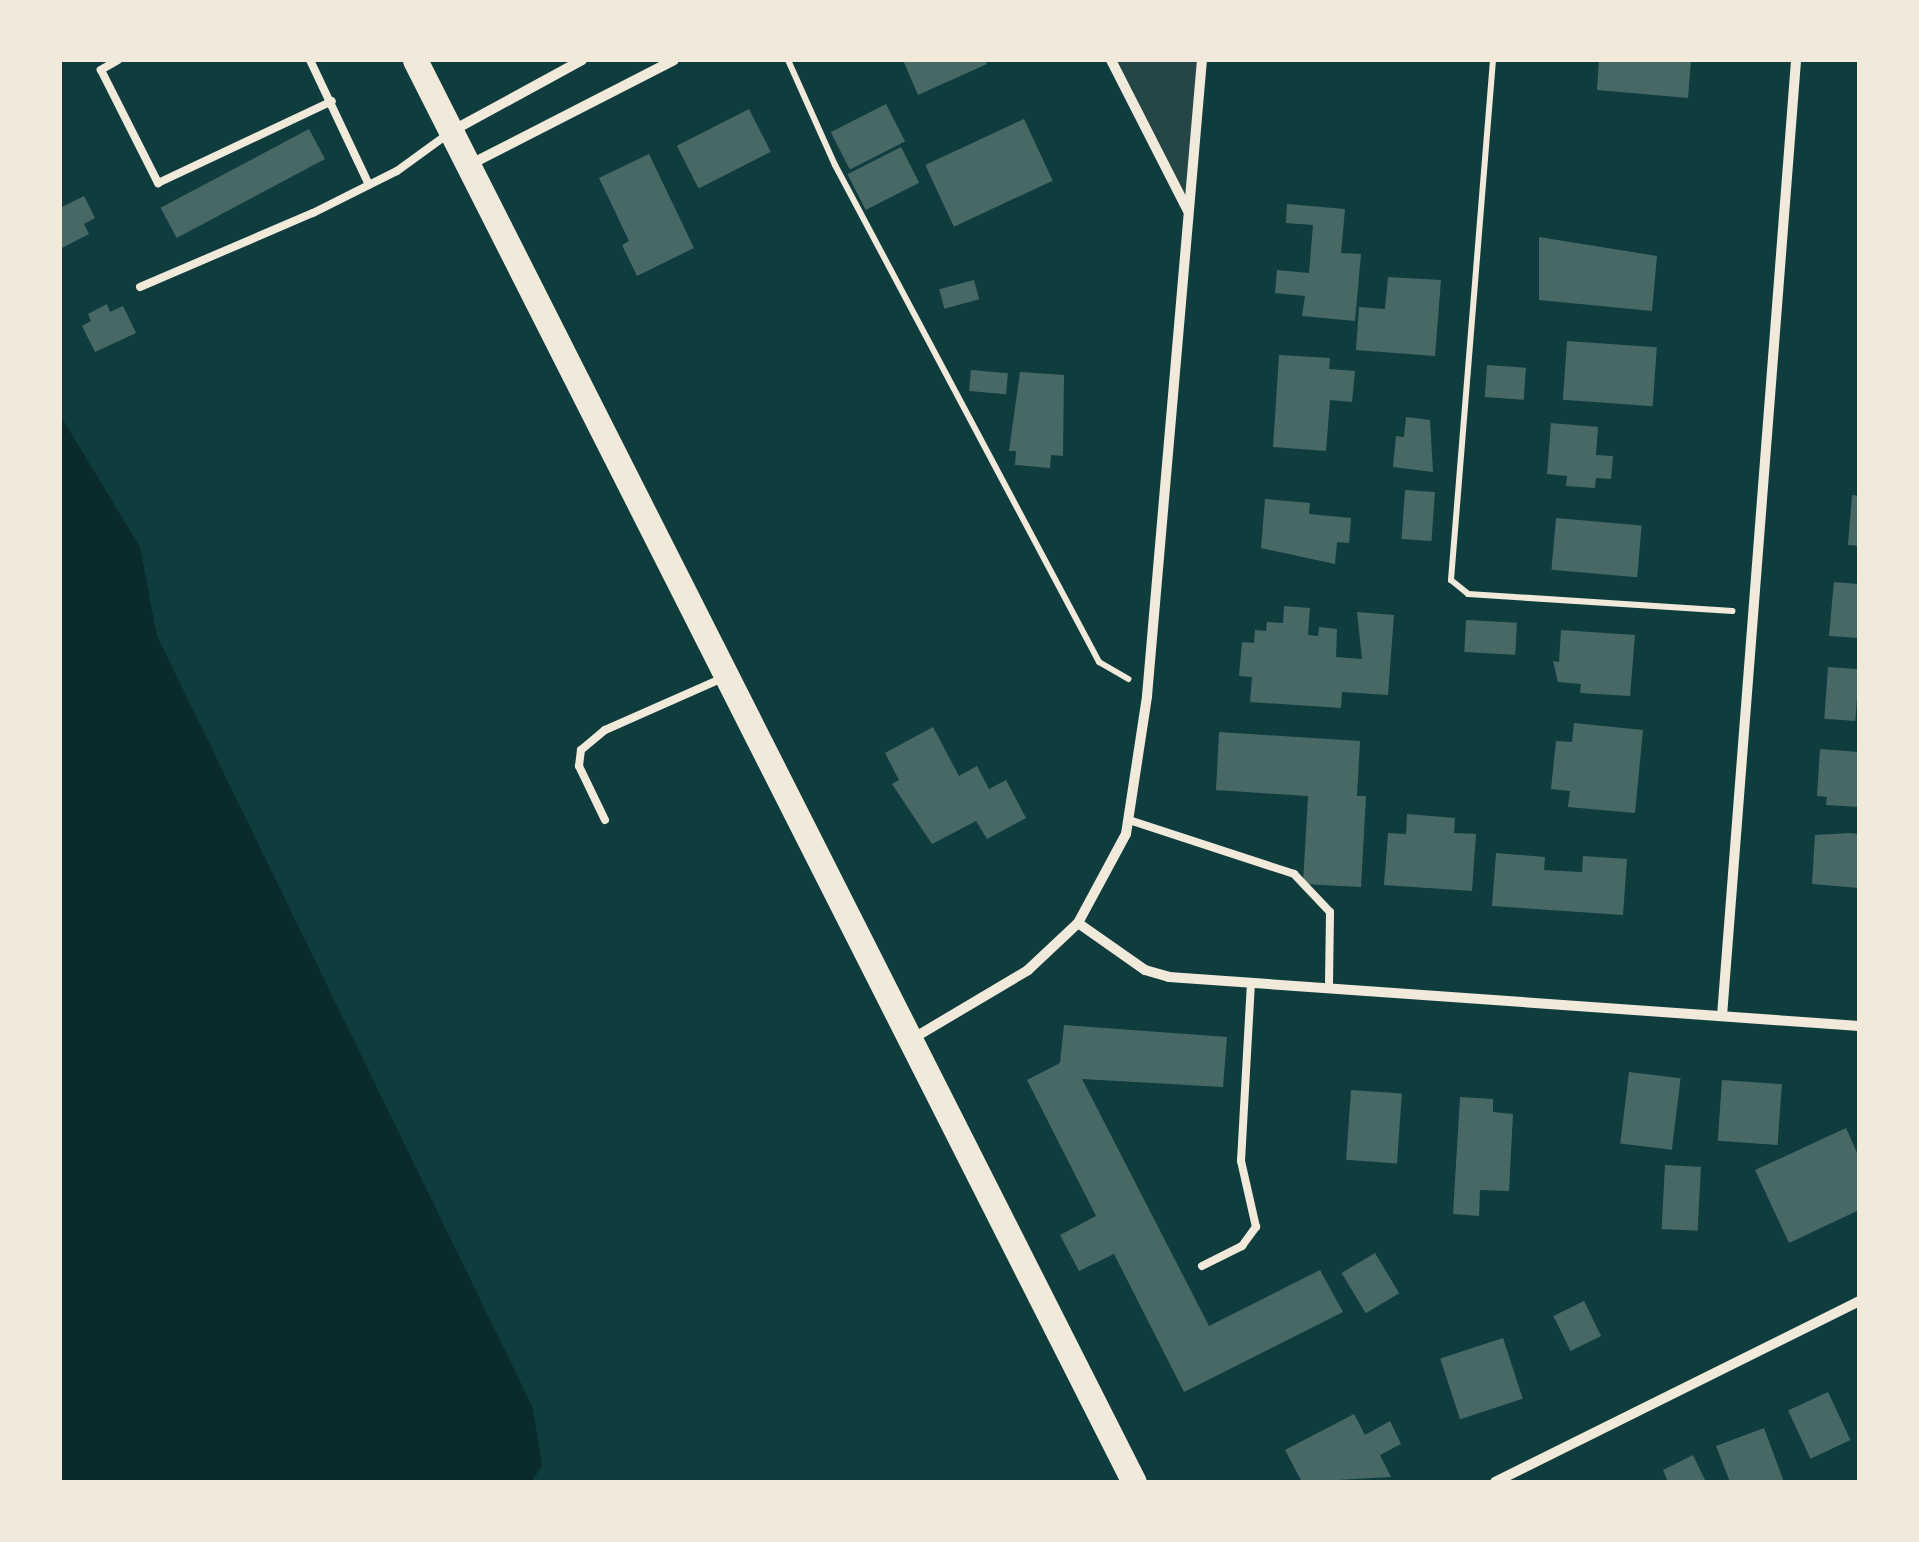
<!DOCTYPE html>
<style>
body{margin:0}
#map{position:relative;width:1919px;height:1542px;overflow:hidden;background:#0f3d3e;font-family:Commissioner,sans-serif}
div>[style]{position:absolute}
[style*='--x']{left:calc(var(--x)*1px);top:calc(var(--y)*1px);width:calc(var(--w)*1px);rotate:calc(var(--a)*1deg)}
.green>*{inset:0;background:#244646}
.water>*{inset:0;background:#0a2a2b}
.building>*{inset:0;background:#486865;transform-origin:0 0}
.path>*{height:6px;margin:-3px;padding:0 3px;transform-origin:3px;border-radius:3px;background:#f1e9da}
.service>*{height:8px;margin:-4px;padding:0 4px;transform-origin:4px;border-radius:4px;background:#f1e9da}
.minor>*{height:10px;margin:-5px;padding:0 5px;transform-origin:5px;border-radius:5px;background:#f1e9da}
.primary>*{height:25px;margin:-12.5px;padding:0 12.5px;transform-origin:12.5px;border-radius:12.5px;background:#f1e9da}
span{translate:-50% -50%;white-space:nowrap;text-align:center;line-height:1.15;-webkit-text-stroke:10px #f1e9da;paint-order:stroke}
.frame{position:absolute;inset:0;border:62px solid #f1e9da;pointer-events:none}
</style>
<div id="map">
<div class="green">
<div style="clip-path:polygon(1111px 60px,1202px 60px,1188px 212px)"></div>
</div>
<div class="water">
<div style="clip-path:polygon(60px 415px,140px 547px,157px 636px,533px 1408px,542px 1466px,531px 1482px,60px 1482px)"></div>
</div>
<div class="building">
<div style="clip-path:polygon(903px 60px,985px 60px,987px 64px,918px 95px)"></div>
<div style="clip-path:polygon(1599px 60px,1691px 60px,1688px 98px,1597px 90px)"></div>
<div style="left:886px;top:104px;width:42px;height:62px;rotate:63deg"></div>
<div style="left:749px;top:109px;width:48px;height:81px;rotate:63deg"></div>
<div style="left:1024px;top:119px;width:68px;height:109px;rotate:65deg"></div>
<div style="left:309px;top:129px;width:34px;height:168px;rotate:62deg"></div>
<div style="left:901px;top:147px;width:40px;height:60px;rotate:63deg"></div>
<div style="clip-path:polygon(649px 154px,694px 248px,637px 276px,622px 245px,629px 241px,599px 178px)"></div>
<div style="clip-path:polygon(84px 196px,95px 218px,84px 224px,89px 234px,60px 249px,60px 208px)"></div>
<div style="clip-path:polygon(1287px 204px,1345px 209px,1341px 253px,1361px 254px,1355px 321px,1302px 316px,1305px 296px,1275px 293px,1277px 270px,1309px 273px,1313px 225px,1286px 223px)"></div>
<div style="clip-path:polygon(1539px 237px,1657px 256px,1652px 311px,1539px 300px)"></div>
<div style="clip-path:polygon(1388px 277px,1441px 280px,1435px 356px,1356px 350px,1359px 307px,1385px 309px)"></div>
<div style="left:974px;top:280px;width:20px;height:36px;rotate:75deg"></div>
<div style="clip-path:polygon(107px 304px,110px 312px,123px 306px,136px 333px,95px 352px,82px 326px,91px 321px,88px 314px)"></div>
<div style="left:1567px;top:341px;width:90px;height:59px;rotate:4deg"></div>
<div style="clip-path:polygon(1279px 355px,1330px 358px,1329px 369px,1355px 371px,1352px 402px,1330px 400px,1326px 451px,1273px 447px)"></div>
<div style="left:1487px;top:365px;width:39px;height:32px;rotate:4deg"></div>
<div style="left:971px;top:370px;width:37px;height:21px;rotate:5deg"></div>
<div style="clip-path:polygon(1020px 372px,1064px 375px,1063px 456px,1051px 455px,1050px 468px,1015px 465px,1016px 451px,1009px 451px)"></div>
<div style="clip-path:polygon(1406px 417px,1430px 420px,1433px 472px,1393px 467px,1396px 436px,1404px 437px)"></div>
<div style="clip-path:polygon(1551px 423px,1598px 427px,1596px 455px,1613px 456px,1611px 479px,1596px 478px,1595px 488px,1566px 486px,1567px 476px,1547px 474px)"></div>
<div style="left:1405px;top:490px;width:30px;height:49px;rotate:4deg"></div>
<div style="clip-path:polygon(1852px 495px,1859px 496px,1859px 546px,1848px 545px)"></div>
<div style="clip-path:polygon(1265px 499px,1310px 503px,1309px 514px,1351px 518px,1349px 543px,1337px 542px,1335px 564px,1261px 548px)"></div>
<div style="left:1556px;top:518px;width:86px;height:52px;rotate:5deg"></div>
<div style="clip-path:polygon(1834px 582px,1859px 584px,1859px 638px,1829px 636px)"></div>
<div style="clip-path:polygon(1284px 606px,1310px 608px,1308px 635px,1318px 636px,1319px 627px,1337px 629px,1336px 657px,1362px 659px,1357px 612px,1394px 615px,1388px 695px,1342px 692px,1341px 708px,1250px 702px,1252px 677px,1239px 676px,1242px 642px,1254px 643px,1255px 630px,1266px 631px,1267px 622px,1283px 623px)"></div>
<div style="left:1466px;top:620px;width:51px;height:32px;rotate:3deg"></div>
<div style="clip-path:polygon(1561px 630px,1635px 635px,1630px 696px,1580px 693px,1581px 684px,1558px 682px,1553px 661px,1559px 662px)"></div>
<div style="left:1828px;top:667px;width:31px;height:52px;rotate:4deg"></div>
<div style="clip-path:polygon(1574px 723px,1643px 730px,1635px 813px,1568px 807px,1570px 791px,1551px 789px,1556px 741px,1572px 742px)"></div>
<div style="clip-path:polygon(933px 727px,959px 776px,977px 766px,989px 789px,1006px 780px,1026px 818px,987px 839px,976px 821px,932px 844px,892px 784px,899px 780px,885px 753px)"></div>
<div style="clip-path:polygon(1219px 732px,1360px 741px,1357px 796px,1366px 796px,1361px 887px,1303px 884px,1308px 796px,1216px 790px)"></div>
<div style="clip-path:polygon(1820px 749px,1859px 752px,1859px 807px,1826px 805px,1827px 797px,1817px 796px)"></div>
<div style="clip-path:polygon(1407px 814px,1455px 818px,1454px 833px,1476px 834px,1472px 891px,1384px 885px,1388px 833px,1406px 834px)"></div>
<div style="clip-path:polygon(1851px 833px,1859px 834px,1859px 888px,1812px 884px,1815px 835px)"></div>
<div style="clip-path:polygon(1496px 853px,1545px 857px,1544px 870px,1582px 872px,1583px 856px,1627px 859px,1623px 915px,1492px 906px)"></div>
<div style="clip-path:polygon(1064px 1025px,1227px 1037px,1223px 1087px,1082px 1079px,1209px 1326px,1320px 1270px,1343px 1312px,1184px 1392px,1114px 1254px,1079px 1271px,1060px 1235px,1096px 1216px,1027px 1080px,1060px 1063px)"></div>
<div style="left:1629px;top:1072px;width:52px;height:72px;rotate:7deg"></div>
<div style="left:1722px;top:1080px;width:60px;height:61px;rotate:4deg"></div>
<div style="left:1351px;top:1090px;width:51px;height:70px;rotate:4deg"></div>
<div style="clip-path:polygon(1460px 1097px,1493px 1099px,1493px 1112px,1513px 1114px,1509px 1191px,1480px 1190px,1479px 1216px,1453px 1214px)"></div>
<div style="clip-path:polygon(1846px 1128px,1859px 1157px,1859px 1210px,1789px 1243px,1755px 1170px)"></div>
<div style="left:1665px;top:1165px;width:36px;height:64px;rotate:3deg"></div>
<div style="left:1375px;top:1253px;width:47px;height:39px;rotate:59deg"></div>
<div style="left:1584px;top:1301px;width:39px;height:34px;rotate:64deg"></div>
<div style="left:1503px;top:1338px;width:64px;height:66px;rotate:72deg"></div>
<div style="left:1828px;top:1392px;width:53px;height:44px;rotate:65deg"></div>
<div style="clip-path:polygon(1354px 1414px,1365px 1435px,1390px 1421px,1401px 1444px,1380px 1455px,1391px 1477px,1302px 1482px,1285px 1450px)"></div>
<div style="clip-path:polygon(1764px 1428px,1784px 1482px,1730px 1482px,1716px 1446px)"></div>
<div style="clip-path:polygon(1693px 1455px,1706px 1482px,1668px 1482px,1663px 1470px)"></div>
</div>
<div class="path">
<div style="--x:788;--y:60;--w:115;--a:65.9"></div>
<div style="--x:835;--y:165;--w:563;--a:62.02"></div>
<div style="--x:1099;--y:662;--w:34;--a:30"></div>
<div style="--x:1493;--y:60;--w:522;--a:94.62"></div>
<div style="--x:1451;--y:580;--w:22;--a:39"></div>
<div style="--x:1468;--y:594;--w:265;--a:3.7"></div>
</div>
<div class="service">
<div style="--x:118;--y:60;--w:20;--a:150"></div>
<div style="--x:101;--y:70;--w:127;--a:63.2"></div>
<div style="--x:158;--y:183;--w:192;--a:-25.2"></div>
<div style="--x:310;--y:60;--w:138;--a:64.7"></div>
<div style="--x:140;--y:287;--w:188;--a:-23.2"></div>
<div style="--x:313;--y:213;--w:94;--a:-26.6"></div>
<div style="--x:397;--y:171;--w:63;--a:-36"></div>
<div style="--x:605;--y:820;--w:60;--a:-115.7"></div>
<div style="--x:579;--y:766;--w:16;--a:-83"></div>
<div style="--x:581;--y:750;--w:31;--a:-40"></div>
<div style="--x:605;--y:730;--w:129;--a:-23.8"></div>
<div style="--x:1129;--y:820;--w:174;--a:18.1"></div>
<div style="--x:1294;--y:874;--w:52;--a:46.5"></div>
<div style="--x:1330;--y:912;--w:76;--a:90.8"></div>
<div style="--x:1202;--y:1266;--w:45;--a:-26.6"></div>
<div style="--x:1242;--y:1246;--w:24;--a:-54"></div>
<div style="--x:1256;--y:1227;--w:68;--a:-102.8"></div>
<div style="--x:1241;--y:1161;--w:179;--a:-86.8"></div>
</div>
<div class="minor">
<div style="--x:1111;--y:60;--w:169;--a:63"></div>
<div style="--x:452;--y:131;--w:148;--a:-28.6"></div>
<div style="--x:469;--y:165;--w:230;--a:-27.1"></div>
<div style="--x:1078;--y:923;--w:82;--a:35"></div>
<div style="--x:1145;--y:970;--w:25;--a:16"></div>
<div style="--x:1169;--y:977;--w:692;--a:4.06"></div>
<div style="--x:1722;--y:1016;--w:959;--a:-85.57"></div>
<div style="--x:912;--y:1039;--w:135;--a:-30.7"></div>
<div style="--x:1028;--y:970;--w:69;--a:-43.2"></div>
<div style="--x:1078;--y:923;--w:101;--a:-61.7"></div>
<div style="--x:1126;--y:834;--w:140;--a:-81.3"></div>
<div style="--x:1147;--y:696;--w:638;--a:-85.06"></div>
<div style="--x:1495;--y:1482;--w:407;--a:-26.4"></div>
</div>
<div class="primary">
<div style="--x:415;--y:60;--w:1593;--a:63.18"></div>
</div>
<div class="frame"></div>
</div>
